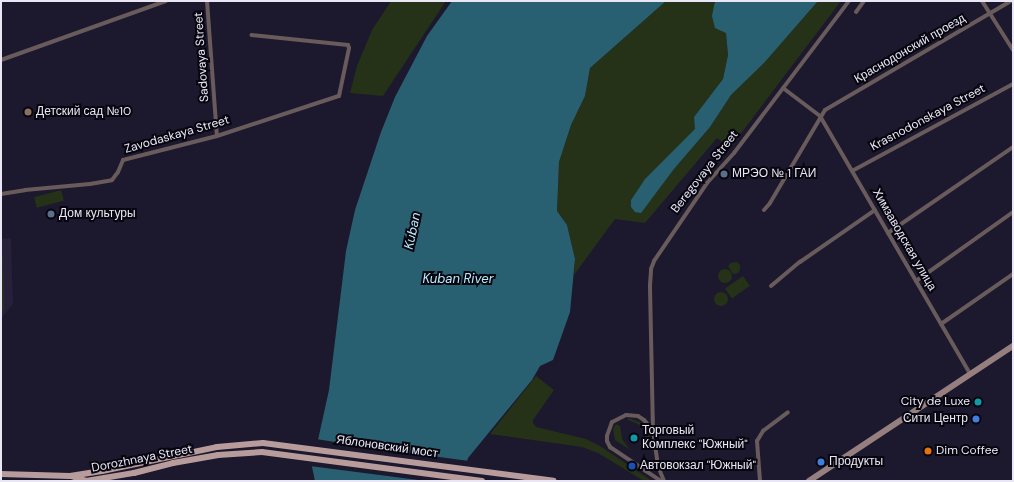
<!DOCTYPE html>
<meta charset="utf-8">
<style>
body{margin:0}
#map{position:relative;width:1014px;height:482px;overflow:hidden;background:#1c182d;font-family:"DM Sans",sans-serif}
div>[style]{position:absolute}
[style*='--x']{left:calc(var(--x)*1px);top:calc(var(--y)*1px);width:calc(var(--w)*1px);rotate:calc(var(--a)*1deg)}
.built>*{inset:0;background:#26203b}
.green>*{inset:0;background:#253217;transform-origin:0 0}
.round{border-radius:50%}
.water>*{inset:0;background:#296071}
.pier>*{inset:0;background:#1c182d}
.minor>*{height:4px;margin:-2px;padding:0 2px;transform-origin:2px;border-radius:2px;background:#695b5b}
.secondary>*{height:5.5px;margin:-2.75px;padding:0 2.75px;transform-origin:2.75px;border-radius:2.75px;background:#96807f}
.primary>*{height:6px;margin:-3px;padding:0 3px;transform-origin:3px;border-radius:3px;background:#b89c9b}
.dots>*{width:11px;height:11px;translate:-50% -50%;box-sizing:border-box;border:2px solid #07050e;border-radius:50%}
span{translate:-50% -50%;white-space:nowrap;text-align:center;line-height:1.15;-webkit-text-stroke:4px #07050e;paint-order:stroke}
.street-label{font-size:12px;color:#e9e7f6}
.poi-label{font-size:12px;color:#e9e7f6}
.left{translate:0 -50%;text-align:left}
.right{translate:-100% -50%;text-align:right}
.water-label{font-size:13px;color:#baecfd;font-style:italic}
.frame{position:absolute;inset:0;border:2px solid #e9e7f6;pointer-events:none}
</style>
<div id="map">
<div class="built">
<div style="clip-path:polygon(11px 238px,13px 304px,1px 319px,1px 239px)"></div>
</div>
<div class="green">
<div style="clip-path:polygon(391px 1px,446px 1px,383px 96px,350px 93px,357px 66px,372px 30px)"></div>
<div style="clip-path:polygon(666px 1px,715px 1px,714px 2px,726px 33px,728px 55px,723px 79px,694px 117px,696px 129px,645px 179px,631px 200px,631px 207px,635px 212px,656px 193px,674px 169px,710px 127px,731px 95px,764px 63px,818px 1px,841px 1px,730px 148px,717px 138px,645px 223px,615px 219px,574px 275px,575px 259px,567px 225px,557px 211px,559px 162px,571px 125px,585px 96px,590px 68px)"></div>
<div style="left:61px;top:190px;width:11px;height:28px;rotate:75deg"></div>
<div style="clip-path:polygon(1px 253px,3px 258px,4px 308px,1px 317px)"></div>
<div style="clip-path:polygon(737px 262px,740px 265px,740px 270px,738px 273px,733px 274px,728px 266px,731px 263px)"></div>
<div class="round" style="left:718px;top:269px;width:14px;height:14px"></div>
<div style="left:743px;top:276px;width:12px;height:22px;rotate:55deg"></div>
<div class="round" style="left:714px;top:292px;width:14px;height:14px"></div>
<div style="clip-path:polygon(536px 376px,554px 390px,533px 420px,533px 423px,536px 427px,586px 439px,600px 446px,652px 481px,644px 481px,598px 453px,582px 447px,490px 434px)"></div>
<div style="clip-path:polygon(628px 418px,642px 423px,647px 429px,652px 442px,653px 451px,644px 431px,640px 425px,628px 420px)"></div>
<div style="clip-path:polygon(616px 424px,620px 426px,622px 439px,630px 450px,615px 440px,613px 429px)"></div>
</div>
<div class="water">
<div style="clip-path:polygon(452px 1px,666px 1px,590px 68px,585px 96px,571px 125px,559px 162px,557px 211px,567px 225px,575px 259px,570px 312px,553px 360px,540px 366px,532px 380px,468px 458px,461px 481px,315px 481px,312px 467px,329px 390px,346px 251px,355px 210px,381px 132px,395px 97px,427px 36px)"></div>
<div style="clip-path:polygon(715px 1px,818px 1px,764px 63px,731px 95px,710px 127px,674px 169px,641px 213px,635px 212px,631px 207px,631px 200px,645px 179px,695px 129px,694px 117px,723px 79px,728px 55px,726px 33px,715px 28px,712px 16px)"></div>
</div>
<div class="pier">
<div style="clip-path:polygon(316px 439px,373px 448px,469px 461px,463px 481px,426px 481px,310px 466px)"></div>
</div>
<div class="minor">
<div style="--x:207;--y:1;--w:135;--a:85.8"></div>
<div style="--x:982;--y:1;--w:58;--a:57.7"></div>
<div style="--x:856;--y:12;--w:14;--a:-54"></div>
<div style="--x:1;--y:60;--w:175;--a:-19.7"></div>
<div style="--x:783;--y:88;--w:46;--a:37.1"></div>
<div style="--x:820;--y:116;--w:298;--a:59.8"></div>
<div style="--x:852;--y:171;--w:183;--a:-28.4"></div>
<div style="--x:1;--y:194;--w:24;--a:-9"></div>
<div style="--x:25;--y:190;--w:65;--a:-5.3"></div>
<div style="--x:90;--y:184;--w:22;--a:-10"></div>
<div style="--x:112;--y:180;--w:10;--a:-53"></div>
<div style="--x:118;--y:172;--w:13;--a:-67"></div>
<div style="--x:123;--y:160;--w:97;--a:-14.3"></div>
<div style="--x:217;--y:136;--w:128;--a:-18.2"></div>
<div style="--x:339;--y:96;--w:49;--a:-78.2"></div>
<div style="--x:349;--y:48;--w:3;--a:-108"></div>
<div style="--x:348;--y:45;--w:97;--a:-174.1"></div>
<div style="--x:764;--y:210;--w:9;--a:-49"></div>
<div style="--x:770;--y:203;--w:108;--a:-59.4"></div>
<div style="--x:825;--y:110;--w:216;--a:-30.4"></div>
<div style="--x:888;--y:233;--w:152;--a:-34.5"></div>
<div style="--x:916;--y:281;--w:119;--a:-35.4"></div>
<div style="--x:771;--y:286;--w:38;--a:-40"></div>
<div style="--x:800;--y:262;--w:91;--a:-34.7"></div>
<div style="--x:941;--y:324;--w:88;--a:-34.8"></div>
<div style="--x:653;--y:431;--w:14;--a:-129"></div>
<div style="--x:644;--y:420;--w:7;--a:-146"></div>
<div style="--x:638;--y:416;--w:12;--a:-175"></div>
<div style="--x:626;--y:415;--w:16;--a:153"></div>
<div style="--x:612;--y:422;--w:15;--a:110"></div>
<div style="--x:607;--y:436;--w:5;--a:90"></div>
<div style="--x:607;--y:441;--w:7;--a:63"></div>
<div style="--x:610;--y:447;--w:61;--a:33.7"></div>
<div style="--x:646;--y:471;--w:9;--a:-27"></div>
<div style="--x:654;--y:467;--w:7;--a:-63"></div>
<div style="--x:664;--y:481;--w:16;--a:-112"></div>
<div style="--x:658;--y:466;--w:35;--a:-98"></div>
<div style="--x:653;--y:431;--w:146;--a:-91.2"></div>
<div style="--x:650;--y:285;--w:16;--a:-86"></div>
<div style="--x:651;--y:269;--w:9;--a:-69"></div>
<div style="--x:654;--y:261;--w:94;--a:-55.8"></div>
<div style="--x:707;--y:183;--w:40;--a:-48"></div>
<div style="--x:734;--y:153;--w:191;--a:-52.9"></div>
<div style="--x:760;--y:481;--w:40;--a:-94.3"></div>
<div style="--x:757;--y:441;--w:12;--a:-59"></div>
<div style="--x:763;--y:431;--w:31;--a:-37"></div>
</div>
<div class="secondary">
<div style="--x:809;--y:481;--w:245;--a:-33.5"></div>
</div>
<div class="primary">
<div style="--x:1;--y:474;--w:69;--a:1.7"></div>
<div style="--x:70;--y:476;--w:32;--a:-9"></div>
<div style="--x:102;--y:471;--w:117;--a:-11.8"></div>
<div style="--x:217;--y:447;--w:46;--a:-5"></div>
<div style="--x:263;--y:443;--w:293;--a:7.4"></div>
<div style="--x:71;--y:476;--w:16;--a:18"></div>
<div style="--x:86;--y:481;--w:49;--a:-9.5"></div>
<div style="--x:134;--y:473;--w:40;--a:-14.4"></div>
<div style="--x:173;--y:463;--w:46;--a:-10.1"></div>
<div style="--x:218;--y:455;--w:44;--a:-3.9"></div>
<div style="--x:262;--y:452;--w:222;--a:7.5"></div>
</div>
<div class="dots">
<div style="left:28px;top:112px;background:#8d6e63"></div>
<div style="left:724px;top:174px;background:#5c6f8a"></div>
<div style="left:51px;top:214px;background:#5c6f8a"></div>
<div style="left:978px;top:402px;background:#0f9aa8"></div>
<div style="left:976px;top:419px;background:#3f7fe0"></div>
<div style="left:634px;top:438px;background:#0f9aa8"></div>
<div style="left:928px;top:451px;background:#e8710a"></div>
<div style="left:821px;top:462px;background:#3f7fe0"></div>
<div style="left:632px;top:466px;background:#1a4fb4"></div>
</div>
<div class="street-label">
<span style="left:910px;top:49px;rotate:-30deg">Краснодонский проезд</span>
<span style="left:202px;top:57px;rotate:-94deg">Sadovaya Street</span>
<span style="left:928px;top:118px;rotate:-28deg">Krasnodonskaya Street</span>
<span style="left:177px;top:135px;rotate:-16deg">Zavodaskaya Street</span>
<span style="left:705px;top:172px;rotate:-52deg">Beregovaya Street</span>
<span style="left:904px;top:240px;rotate:60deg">Химзаводская улица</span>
<span style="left:387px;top:447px;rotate:8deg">Яблоновский мост</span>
<span style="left:142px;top:459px;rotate:-11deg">Dorozhnaya Street</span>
</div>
<div class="poi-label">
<span class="left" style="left:36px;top:112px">Детский сад №10</span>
<span class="left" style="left:732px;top:174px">МРЭО № 1 ГАИ</span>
<span class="left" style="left:59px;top:214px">Дом культуры</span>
<span class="right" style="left:970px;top:402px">City de Luxe</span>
<span class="right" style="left:968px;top:419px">Сити Центр</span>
<span class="left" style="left:642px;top:438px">Торговый<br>Комплекс "Южный"</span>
<span class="left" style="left:936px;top:451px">Dim Coffee</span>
<span class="left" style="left:829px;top:462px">Продукты</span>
<span class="left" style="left:640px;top:466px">Автовокзал "Южный"</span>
</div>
<div class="water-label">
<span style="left:413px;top:231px;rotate:-78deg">Kuban</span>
<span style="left:458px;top:279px">Kuban River</span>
</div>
<div class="frame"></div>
</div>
